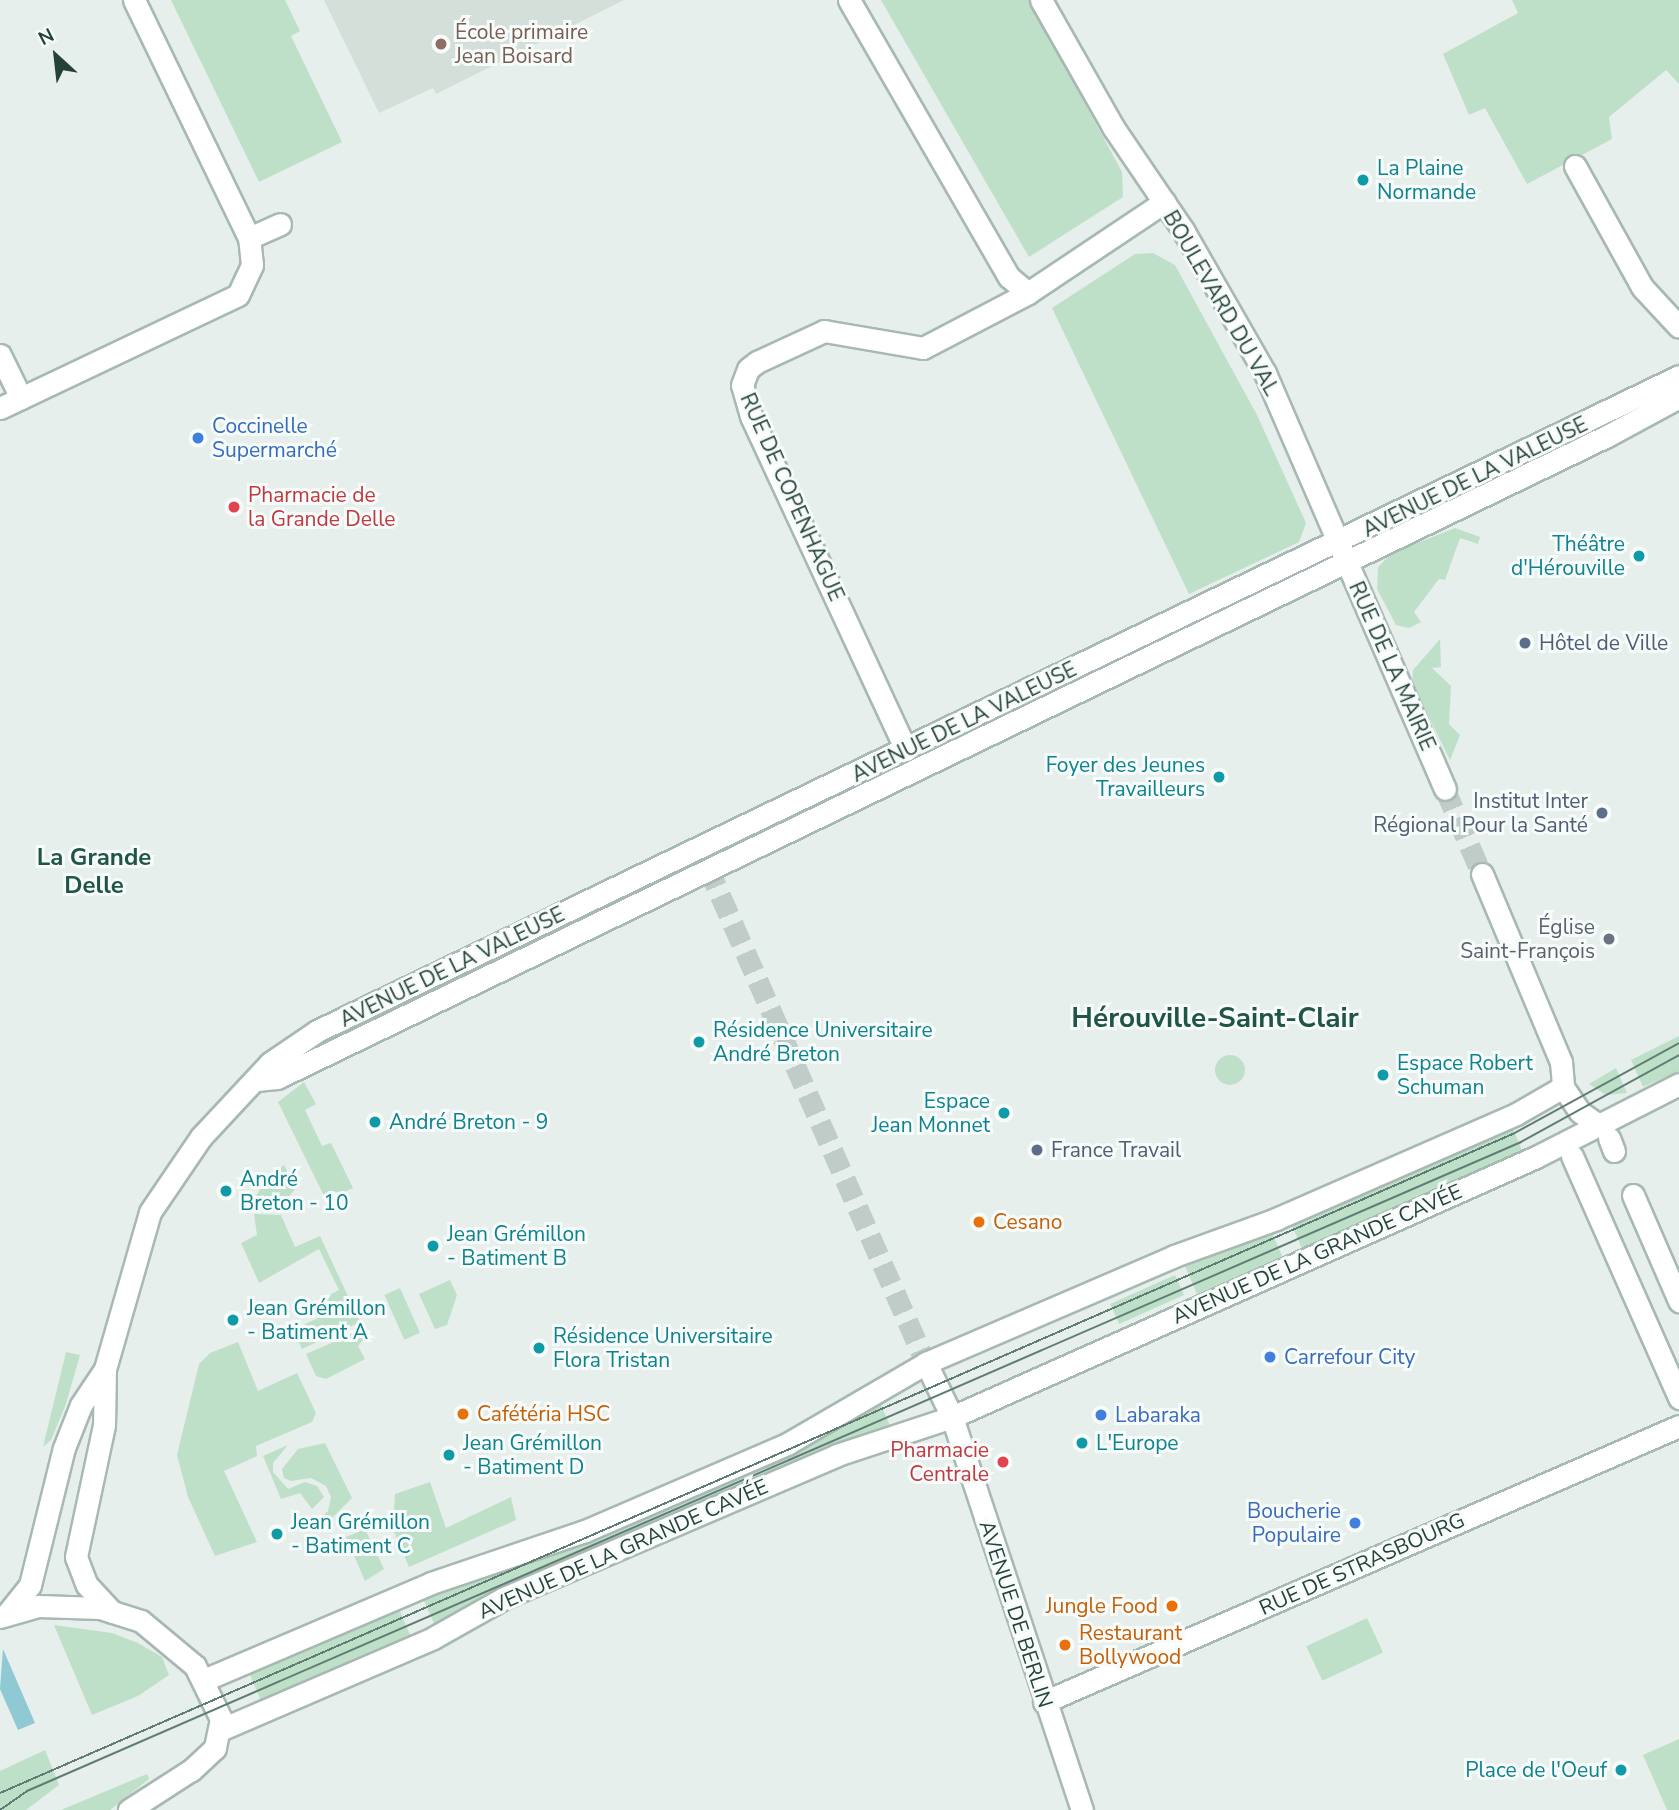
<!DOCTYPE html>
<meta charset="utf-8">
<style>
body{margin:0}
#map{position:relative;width:1679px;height:1810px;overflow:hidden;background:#e6efeb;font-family:"Nunito Sans",sans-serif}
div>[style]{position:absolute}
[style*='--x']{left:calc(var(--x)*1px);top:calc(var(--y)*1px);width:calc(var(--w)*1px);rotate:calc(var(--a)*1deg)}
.built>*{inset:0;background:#d4dfda}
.green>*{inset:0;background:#bfe0c8;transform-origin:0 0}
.round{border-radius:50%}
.water>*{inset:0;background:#8ec9d4}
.minor-tunnel>*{height:21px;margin-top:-10.5px;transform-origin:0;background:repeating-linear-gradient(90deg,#bfccc8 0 21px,transparent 0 31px)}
.tertiary-tunnel>*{height:21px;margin-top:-10.5px;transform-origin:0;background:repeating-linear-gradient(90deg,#bfccc8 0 21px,transparent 0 31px)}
.roads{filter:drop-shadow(2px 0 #a8b8b2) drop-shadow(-2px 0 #a8b8b2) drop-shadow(0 2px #a8b8b2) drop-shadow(0 -2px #a8b8b2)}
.pedestrian>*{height:21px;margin:-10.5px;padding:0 10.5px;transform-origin:10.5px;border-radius:10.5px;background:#fff}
.minor>*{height:21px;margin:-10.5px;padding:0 10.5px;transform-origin:10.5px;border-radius:10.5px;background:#fff}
.tertiary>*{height:21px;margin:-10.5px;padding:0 10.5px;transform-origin:10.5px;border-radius:10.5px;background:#fff}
.secondary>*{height:21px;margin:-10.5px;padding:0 10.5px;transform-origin:10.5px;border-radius:10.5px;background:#fff}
.tram>*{height:2px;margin:-1px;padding:0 1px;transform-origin:1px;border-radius:1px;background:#5f7d75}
.dots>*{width:19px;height:19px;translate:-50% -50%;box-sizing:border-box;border:4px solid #f7fbf9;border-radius:50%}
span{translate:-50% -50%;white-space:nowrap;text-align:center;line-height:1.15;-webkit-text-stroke:6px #f7fbf9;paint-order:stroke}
.education-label{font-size:21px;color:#785e54}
.left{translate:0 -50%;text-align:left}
.culture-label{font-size:21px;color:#0d838f}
.right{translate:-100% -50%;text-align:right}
.street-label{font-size:21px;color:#24423a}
.shop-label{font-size:21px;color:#366cbe}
.health-label{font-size:21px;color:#be3a42}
.service-label{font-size:21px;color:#4e5e75}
.worship-label{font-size:21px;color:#5b616d}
.food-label{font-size:21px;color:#c56008}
.quarter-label{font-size:24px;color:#1f5548;font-weight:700}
.district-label{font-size:28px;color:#1f5548;font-weight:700}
.north{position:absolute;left:21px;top:21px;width:70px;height:70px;-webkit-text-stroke:5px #f7fbf9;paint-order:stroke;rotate:333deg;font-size:19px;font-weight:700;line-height:28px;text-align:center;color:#24423a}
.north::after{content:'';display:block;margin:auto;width:24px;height:32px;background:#24423a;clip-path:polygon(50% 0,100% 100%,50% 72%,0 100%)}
</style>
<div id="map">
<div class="built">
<div style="clip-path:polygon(324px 0,624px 0,436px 94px,433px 88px,379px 113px)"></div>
</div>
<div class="green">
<div style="clip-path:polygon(171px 0,285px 0,300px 31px,291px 36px,342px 142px,259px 182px)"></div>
<div style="clip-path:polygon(881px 0,1029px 0,1122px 172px,1123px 197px,1029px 257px)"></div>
<div style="clip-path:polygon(1512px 0,1679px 0,1679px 84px,1666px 70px,1609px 117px,1612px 139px,1527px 184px,1485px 108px,1469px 115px,1443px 54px,1518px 13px)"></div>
<div style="clip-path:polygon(1153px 253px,1175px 265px,1257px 415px,1306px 523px,1299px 542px,1189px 594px,1052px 308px,1135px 254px)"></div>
<div style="clip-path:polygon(1455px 528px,1480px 537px,1478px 544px,1460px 538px,1445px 580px,1439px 579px,1414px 612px,1421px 622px,1409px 628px,1396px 625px,1377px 589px,1378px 567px,1392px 553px)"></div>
<div style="clip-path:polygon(1440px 639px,1441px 667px,1432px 668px,1451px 686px,1449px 724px,1460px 735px,1450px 760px,1412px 683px,1413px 670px)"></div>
<div style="clip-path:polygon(1679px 1036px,1679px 1071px,1643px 1087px,1631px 1060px)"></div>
<div class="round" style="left:1215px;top:1055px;width:30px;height:30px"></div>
<div style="clip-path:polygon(1616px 1068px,1627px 1093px,1606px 1095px,1589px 1084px)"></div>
<div style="clip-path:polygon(304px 1082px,316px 1104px,305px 1110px,322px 1146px,331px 1143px,353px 1188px,326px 1200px,278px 1102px)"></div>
<div style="left:1510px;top:1122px;width:36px;height:241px;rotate:67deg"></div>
<div style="clip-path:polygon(284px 1165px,296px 1188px,281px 1206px,254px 1200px,265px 1180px)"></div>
<div style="clip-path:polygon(254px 1214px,281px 1215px,295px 1247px,320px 1236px,360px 1322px,302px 1349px,293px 1330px,322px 1316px,317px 1306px,324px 1303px,322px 1299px,339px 1290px,319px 1249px,259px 1283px,241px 1243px,257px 1235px)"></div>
<div style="clip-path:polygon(1269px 1226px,1284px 1260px,1200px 1301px,1182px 1259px)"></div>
<div style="left:1175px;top:1275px;width:22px;height:71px;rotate:66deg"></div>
<div style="clip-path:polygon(450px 1280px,457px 1295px,447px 1325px,435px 1329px,419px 1294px)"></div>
<div style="left:400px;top:1288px;width:49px;height:17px;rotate:66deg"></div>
<div style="clip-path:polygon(359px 1331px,363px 1340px,358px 1346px,365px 1359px,326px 1379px,316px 1376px,306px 1354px)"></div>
<div style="clip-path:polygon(238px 1342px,258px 1391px,297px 1373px,316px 1413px,312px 1422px,256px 1446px,257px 1456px,224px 1471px,257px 1542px,215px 1556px,188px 1497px,177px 1455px,199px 1364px,210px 1353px)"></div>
<div style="clip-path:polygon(66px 1352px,80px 1355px,66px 1404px,51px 1440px,43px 1447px)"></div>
<div style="clip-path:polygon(877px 1396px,892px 1430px,436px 1628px,421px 1594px,570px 1549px,787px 1456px)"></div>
<div style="clip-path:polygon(325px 1443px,352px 1498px,324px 1526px,318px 1520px,328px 1511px,331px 1497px,326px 1486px,311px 1478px,291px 1481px,284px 1478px,282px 1469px,298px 1449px)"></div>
<div style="clip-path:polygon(288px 1445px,273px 1463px,273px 1472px,288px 1489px,305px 1482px,317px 1486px,324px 1497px,312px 1509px,300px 1493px,281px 1499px,263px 1456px)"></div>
<div style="clip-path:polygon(430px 1482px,446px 1528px,511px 1497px,516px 1520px,409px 1567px,393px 1529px,395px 1494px)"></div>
<div style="clip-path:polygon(365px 1529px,384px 1569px,365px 1581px,346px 1537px)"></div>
<div style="left:397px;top:1604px;width:38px;height:163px;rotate:67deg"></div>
<div style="left:1367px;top:1618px;width:38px;height:67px;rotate:65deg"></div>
<div style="clip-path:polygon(54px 1625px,112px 1633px,138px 1643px,162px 1657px,169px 1675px,138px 1696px,92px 1715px)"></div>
<div style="clip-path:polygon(1679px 1739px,1679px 1810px,1667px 1810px,1643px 1755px)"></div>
<div style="clip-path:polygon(45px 1750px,59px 1785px,26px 1810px,0 1810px,0 1771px)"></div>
<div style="clip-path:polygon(147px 1774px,149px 1779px,110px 1810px,61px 1810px)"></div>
</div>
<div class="water">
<div style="clip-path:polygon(3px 1649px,35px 1723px,18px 1730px,0 1689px)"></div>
</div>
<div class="minor-tunnel">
<div style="--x:708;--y:867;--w:542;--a:66.27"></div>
</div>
<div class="tertiary-tunnel">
<div style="--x:1445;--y:789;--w:93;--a:66.5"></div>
</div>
<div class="roads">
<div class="pedestrian">
<div style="--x:1609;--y:1138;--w:14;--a:69"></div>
<div style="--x:1572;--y:1156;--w:265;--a:66.1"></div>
<div style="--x:1633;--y:1195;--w:116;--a:66.5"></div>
</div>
<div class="minor">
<div style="--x:134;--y:0;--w:264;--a:64.2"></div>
<div style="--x:249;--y:238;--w:34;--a:-24"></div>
<div style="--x:1575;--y:166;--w:138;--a:61"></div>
<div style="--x:1642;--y:287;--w:54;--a:47.2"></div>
<div style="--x:0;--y:355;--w:48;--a:64"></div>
<div style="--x:0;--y:408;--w:263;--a:-25.4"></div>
<div style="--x:238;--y:295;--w:33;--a:-65"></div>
<div style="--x:252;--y:265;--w:27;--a:-96"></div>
<div style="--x:906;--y:750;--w:368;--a:-114.9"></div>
<div style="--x:751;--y:416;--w:32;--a:-106"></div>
<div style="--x:742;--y:385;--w:17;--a:-69"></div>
<div style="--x:748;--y:369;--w:11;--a:-38"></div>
<div style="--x:757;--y:362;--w:74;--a:-24.8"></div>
<div style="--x:824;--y:331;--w:100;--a:9.7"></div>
<div style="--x:923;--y:348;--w:119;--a:-27.6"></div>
<div style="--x:926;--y:1363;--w:60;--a:64.3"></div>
</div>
<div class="tertiary">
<div style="--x:849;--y:0;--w:320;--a:60"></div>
<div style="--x:1009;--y:277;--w:25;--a:40"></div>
<div style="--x:1028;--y:293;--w:164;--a:-33.8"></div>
<div style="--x:1041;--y:0;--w:146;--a:60.4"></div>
<div style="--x:1113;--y:127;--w:125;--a:55.8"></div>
<div style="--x:1183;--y:230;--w:165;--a:60.2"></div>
<div style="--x:1265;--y:373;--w:453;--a:66.6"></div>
<div style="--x:1482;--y:874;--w:204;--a:67.2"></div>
<div style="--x:1561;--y:1062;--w:25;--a:85"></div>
<div style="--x:258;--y:1080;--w:19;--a:-6"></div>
<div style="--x:277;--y:1078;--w:1477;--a:-25.77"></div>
<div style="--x:1607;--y:436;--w:82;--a:-28.4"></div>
<div style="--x:952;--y:1417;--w:414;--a:71.7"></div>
<div style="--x:6;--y:1615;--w:38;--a:-51"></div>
<div style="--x:30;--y:1585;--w:141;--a:-76.1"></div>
<div style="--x:64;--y:1448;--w:46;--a:-68.4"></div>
<div style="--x:81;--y:1405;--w:43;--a:-56.3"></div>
<div style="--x:105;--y:1369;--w:163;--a:-74"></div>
<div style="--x:150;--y:1212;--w:91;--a:-55.8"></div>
<div style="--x:201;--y:1137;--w:101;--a:-47"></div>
<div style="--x:270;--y:1063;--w:57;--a:-34.2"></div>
<div style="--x:317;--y:1031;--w:1511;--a:-25.68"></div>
<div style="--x:1044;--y:1702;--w:692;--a:-23.49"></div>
</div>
<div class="secondary">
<div style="--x:105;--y:1369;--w:56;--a:91"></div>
<div style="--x:104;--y:1425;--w:135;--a:102"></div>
<div style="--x:76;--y:1557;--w:30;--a:69"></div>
<div style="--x:87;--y:1585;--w:37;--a:47"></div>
<div style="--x:0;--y:1617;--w:40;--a:-16"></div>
<div style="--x:38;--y:1606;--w:62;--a:1.8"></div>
<div style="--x:100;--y:1608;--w:43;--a:17.6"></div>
<div style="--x:141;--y:1621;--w:70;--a:39.8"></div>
<div style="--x:195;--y:1666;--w:59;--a:63.9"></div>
<div style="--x:221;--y:1719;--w:30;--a:102"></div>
<div style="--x:215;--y:1748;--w:33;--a:137"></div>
<div style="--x:191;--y:1770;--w:74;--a:147.2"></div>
<div style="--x:204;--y:1680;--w:247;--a:-23.1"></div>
<div style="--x:431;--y:1583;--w:163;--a:-18.7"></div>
<div style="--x:585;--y:1531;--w:220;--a:-23.3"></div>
<div style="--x:787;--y:1444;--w:161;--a:-30.2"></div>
<div style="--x:926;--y:1363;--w:270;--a:-23.3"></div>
<div style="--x:1174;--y:1256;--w:109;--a:-19.9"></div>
<div style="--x:1276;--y:1219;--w:262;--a:-23.6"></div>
<div style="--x:1516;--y:1114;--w:54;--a:-29.9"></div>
<div style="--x:1563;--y:1087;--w:30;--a:56"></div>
<div style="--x:1580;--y:1112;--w:21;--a:35"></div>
<div style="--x:222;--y:1729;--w:230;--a:-23.3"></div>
<div style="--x:433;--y:1638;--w:81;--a:-29.4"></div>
<div style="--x:504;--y:1598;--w:362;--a:-23.2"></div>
<div style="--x:837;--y:1455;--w:121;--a:-18.3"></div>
<div style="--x:952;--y:1417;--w:639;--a:-24"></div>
<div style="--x:1536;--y:1157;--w:161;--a:-27"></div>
</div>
</div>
<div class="tram">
<div style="--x:0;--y:1793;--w:1650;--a:-23.54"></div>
<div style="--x:1513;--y:1134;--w:189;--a:-28.7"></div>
<div style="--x:0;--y:1810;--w:33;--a:-35"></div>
<div style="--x:27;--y:1791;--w:1629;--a:-23.48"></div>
<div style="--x:1521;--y:1142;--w:180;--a:-28.8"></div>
</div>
<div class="dots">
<div style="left:441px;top:44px;background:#8d6e63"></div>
<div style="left:1363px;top:180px;background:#0f9aa8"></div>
<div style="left:198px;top:438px;background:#3f7fe0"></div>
<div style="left:234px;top:507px;background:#e0444e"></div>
<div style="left:1639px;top:556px;background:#0f9aa8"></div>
<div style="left:1525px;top:643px;background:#5c6f8a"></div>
<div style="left:1219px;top:777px;background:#0f9aa8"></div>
<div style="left:1602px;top:813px;background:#5c6f8a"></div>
<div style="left:1609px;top:939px;background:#6b7280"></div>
<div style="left:699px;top:1042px;background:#0f9aa8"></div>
<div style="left:1383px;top:1075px;background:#0f9aa8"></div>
<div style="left:1004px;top:1113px;background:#0f9aa8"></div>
<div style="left:375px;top:1122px;background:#0f9aa8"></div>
<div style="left:1037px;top:1150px;background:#5c6f8a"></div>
<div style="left:226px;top:1191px;background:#0f9aa8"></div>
<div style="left:979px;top:1222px;background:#e8710a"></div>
<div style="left:433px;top:1246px;background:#0f9aa8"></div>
<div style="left:233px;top:1320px;background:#0f9aa8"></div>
<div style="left:539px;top:1348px;background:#0f9aa8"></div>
<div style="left:1270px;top:1357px;background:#3f7fe0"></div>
<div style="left:463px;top:1414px;background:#e8710a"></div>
<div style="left:1101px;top:1415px;background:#3f7fe0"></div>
<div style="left:1082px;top:1443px;background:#0f9aa8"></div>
<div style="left:449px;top:1455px;background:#0f9aa8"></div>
<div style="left:1003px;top:1462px;background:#e0444e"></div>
<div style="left:1355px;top:1523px;background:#3f7fe0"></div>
<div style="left:277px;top:1534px;background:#0f9aa8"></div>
<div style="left:1172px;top:1606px;background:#e8710a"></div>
<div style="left:1065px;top:1645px;background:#e8710a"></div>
<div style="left:1621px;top:1770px;background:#0f9aa8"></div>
</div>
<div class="education-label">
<span class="left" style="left:455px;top:44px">École primaire<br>Jean Boisard</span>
</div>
<div class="culture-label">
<span class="left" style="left:1377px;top:180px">La Plaine<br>Normande</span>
<span class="right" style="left:1625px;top:556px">Théâtre<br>d'Hérouville</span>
<span class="right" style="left:1205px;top:777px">Foyer des Jeunes<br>Travailleurs</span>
<span class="left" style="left:713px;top:1042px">Résidence Universitaire<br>André Breton</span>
<span class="left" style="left:1397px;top:1075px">Espace Robert<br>Schuman</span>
<span class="right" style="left:990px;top:1113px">Espace<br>Jean Monnet</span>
<span class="left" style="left:389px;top:1122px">André Breton - 9</span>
<span class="left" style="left:240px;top:1191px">André<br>Breton - 10</span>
<span class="left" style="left:447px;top:1246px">Jean Grémillon<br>- Batiment B</span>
<span class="left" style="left:247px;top:1320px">Jean Grémillon<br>- Batiment A</span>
<span class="left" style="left:553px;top:1348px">Résidence Universitaire<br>Flora Tristan</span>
<span class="left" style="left:463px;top:1455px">Jean Grémillon<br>- Batiment D</span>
<span class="left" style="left:1096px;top:1443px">L'Europe</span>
<span class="left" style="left:291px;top:1534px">Jean Grémillon<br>- Batiment C</span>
<span class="right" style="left:1607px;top:1770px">Place de l'Oeuf</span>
</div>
<div class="street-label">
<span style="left:1221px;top:303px;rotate:60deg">BOULEVARD DU VAL</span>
<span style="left:1475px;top:477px;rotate:-26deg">AVENUE DE LA VALEUSE</span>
<span style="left:792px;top:497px;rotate:66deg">RUE DE COPENHAGUE</span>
<span style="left:1392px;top:666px;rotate:66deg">RUE DE LA MAIRIE</span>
<span style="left:964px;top:722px;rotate:-26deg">AVENUE DE LA VALEUSE</span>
<span style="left:452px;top:967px;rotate:-26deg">AVENUE DE LA VALEUSE</span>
<span style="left:1317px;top:1254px;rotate:-24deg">AVENUE DE LA GRANDE CAVÉE</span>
<span style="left:623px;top:1549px;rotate:-24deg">AVENUE DE LA GRANDE CAVÉE</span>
<span style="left:1362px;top:1564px;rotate:-24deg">RUE DE STRASBOURG</span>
<span style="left:1016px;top:1614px;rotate:72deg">AVENUE DE BERLIN</span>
</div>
<div class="shop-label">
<span class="left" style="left:212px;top:438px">Coccinelle<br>Supermarché</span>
<span class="left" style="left:1284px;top:1357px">Carrefour City</span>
<span class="left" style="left:1115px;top:1415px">Labaraka</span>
<span class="right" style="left:1341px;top:1523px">Boucherie<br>Populaire</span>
</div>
<div class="health-label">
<span class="left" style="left:248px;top:507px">Pharmacie de<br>la Grande Delle</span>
<span class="right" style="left:989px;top:1462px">Pharmacie<br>Centrale</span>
</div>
<div class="service-label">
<span class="left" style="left:1539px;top:643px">Hôtel de Ville</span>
<span class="right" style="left:1588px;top:813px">Institut Inter<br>Régional Pour la Santé</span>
<span class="left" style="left:1051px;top:1150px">France Travail</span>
</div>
<div class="worship-label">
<span class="right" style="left:1595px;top:939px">Église<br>Saint-François</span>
</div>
<div class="food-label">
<span class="left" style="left:993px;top:1222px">Cesano</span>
<span class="left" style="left:477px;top:1414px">Cafétéria HSC</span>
<span class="right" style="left:1158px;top:1606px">Jungle Food</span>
<span class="left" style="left:1079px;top:1645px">Restaurant<br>Bollywood</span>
</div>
<div class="quarter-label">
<span style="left:94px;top:872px">La Grande<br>Delle</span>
</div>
<div class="district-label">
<span style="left:1215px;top:1018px">Hérouville-Saint-Clair</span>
</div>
<div class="north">N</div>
</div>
